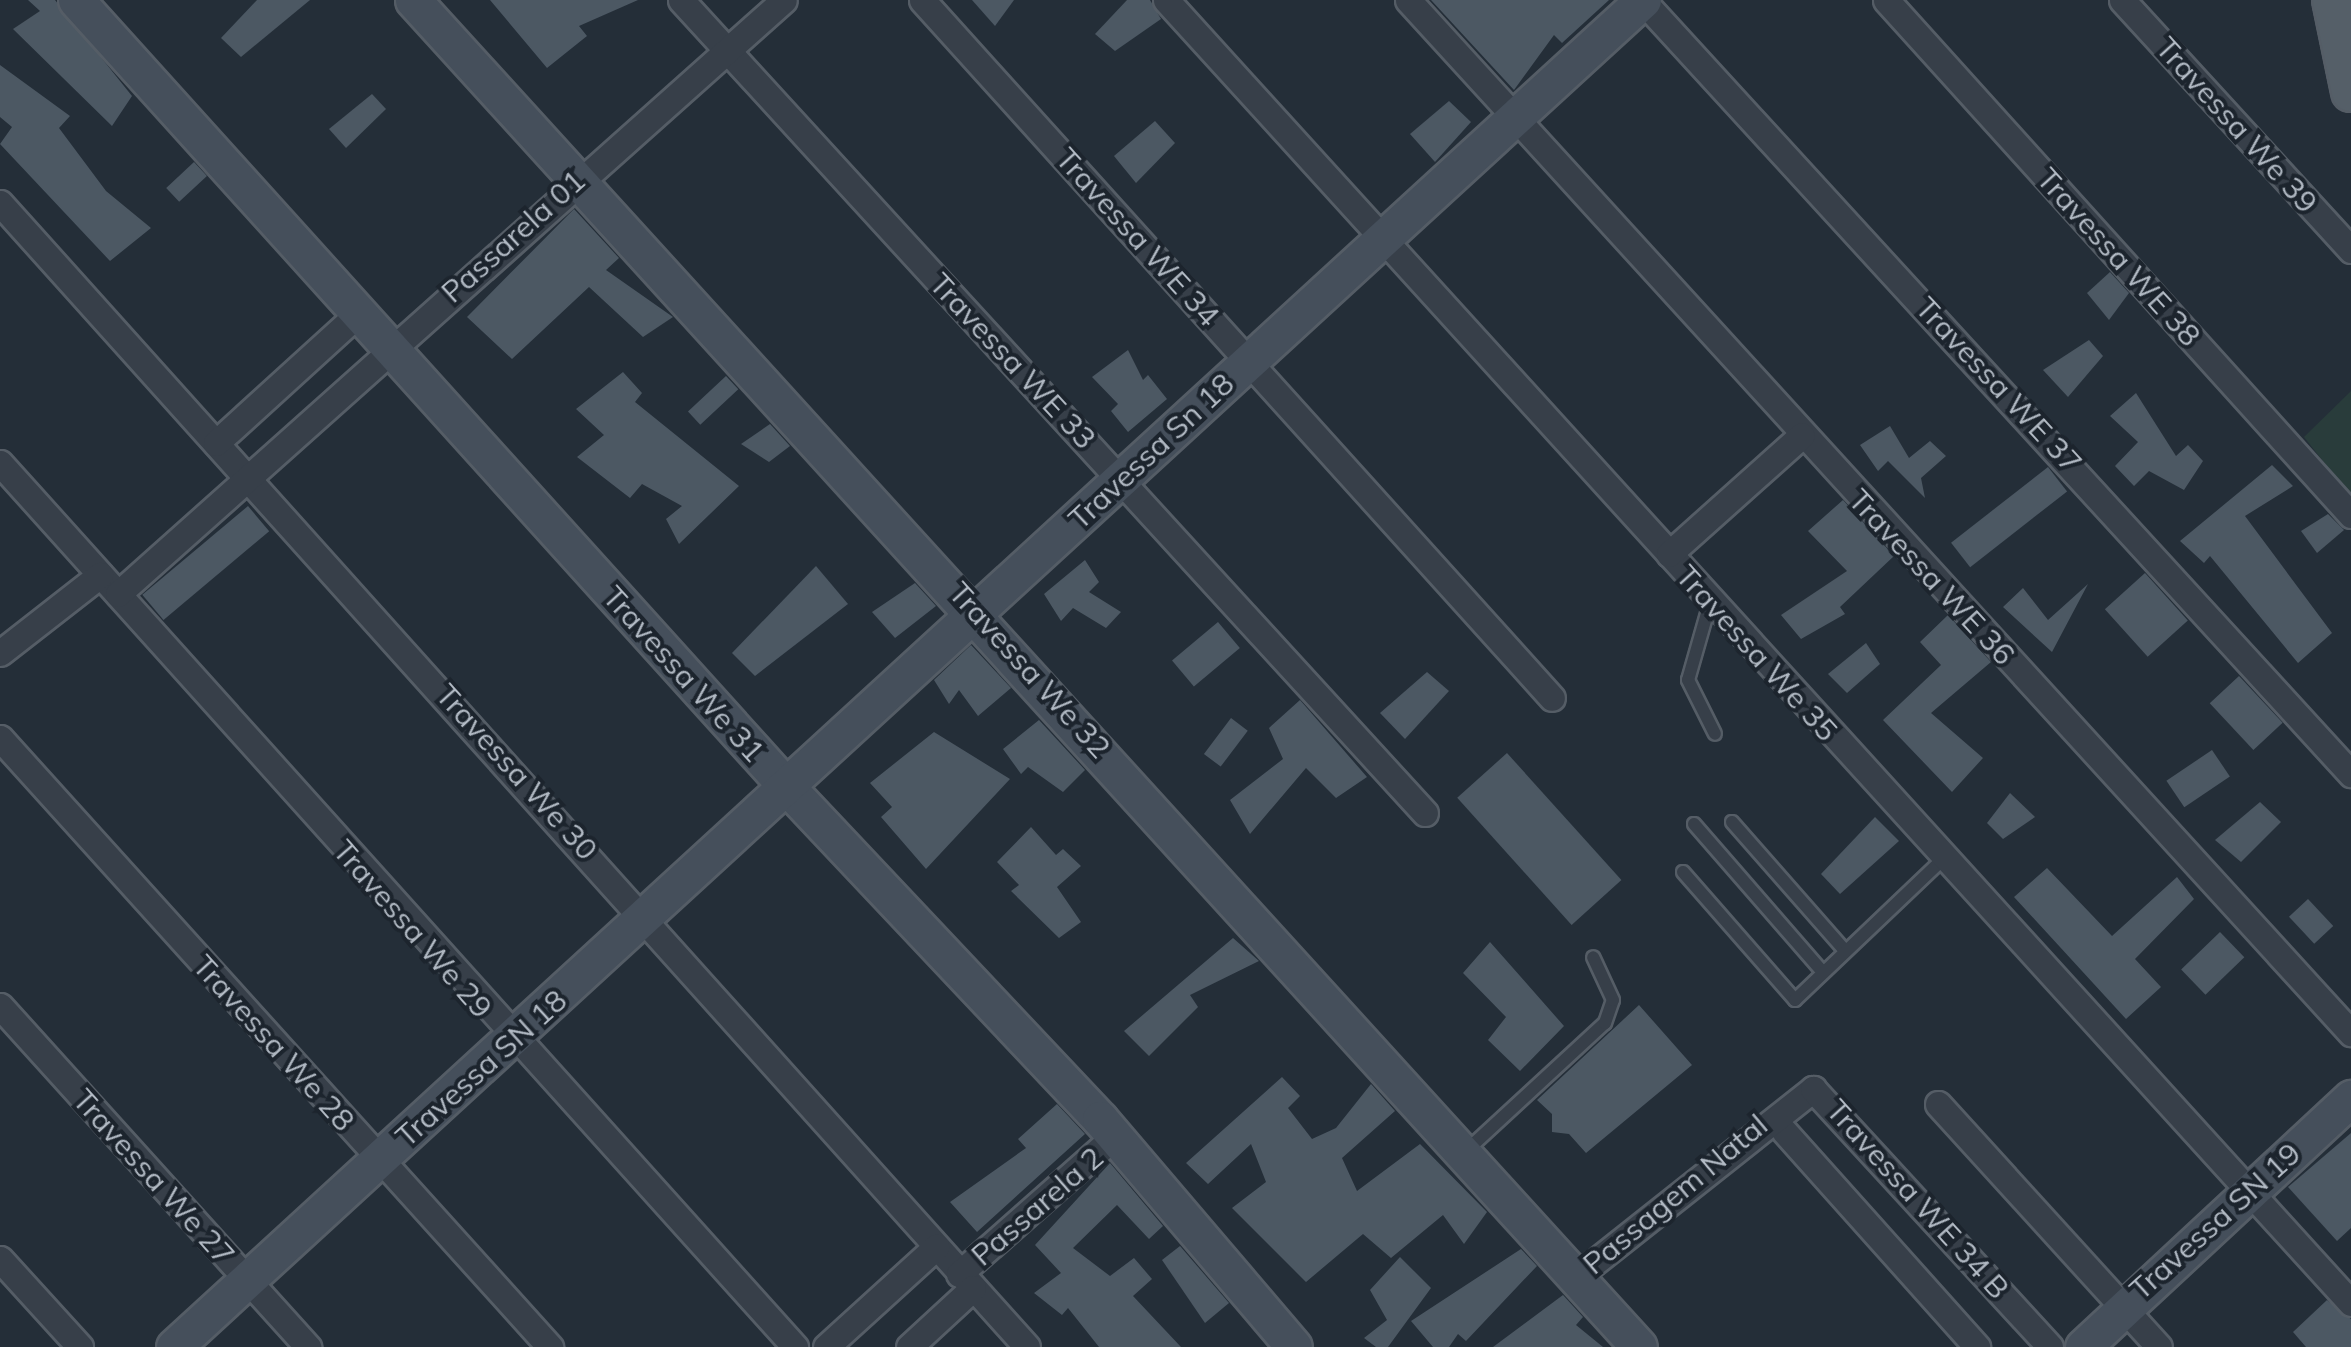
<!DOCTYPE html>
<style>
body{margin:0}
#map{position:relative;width:2351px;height:1347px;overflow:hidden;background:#242e38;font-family:Mulish,sans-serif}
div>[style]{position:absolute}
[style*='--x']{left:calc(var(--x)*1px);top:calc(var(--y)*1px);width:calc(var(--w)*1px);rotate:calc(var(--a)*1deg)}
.green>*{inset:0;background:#293c3b}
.building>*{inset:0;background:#4c5863;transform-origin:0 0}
.roads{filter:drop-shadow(2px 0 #555d66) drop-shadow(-2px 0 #555d66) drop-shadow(0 2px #555d66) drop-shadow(0 -2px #555d66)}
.lane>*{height:12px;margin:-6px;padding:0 6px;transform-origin:6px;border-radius:6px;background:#373f49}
.street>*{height:25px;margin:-12.5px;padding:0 12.5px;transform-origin:12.5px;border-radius:12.5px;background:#373f49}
.secondary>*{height:35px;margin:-17.5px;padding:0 17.5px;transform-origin:17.5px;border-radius:17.5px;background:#454f5b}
.primary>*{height:38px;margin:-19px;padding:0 19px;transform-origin:19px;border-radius:19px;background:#555f68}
span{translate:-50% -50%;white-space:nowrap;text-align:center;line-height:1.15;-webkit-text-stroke:8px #1c242d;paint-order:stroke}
.street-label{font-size:30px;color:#b2bac4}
</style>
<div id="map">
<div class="green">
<div style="clip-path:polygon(2351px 391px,2351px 497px,2304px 437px)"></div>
</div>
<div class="building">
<div style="clip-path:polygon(28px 0,55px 0,132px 96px,112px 126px,13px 29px,40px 11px)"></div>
<div style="clip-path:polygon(257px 0,310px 0,241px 57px,221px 38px)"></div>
<div style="clip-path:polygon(490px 0,638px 0,579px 26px,587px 36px,547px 68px)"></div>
<div style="clip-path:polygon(972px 0,1014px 0,995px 26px)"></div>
<div style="clip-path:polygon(1127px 0,1150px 0,1161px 19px,1115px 51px,1095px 34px)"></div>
<div style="clip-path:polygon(1431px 0,1609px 0,1562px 43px,1554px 35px,1514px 90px)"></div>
<div style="clip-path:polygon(0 65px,70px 116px,59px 128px,106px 191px,151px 228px,110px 261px,0 144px,12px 127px,0 117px)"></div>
<div style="clip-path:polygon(372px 94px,386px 109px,346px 148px,329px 129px)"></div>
<div style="clip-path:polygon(1449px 101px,1471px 122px,1435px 162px,1410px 134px)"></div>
<div style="clip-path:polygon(1155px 121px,1175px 143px,1136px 183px,1114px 156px)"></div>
<div style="left:194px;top:162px;width:19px;height:38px;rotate:47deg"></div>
<div style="clip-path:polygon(574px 209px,619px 258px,606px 270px,673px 317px,643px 337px,589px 287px,512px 359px,467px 317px)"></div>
<div style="clip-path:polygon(2110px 272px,2129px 293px,2109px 320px,2087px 293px)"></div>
<div style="clip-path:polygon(2089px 340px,2103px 356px,2068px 397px,2043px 370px)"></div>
<div style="clip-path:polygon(1128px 350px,1143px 380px,1148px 375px,1167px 399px,1128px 432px,1111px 411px,1118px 404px,1092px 377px)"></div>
<div style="clip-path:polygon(623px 372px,642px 393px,635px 402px,739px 486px,679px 544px,666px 519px,682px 506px,642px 484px,630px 498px,577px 457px,604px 435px,576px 409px)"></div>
<div style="left:726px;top:376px;width:18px;height:52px;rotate:47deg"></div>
<div style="clip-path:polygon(2136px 393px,2176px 456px,2188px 445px,2203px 461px,2184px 490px,2149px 471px,2134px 486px,2115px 466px,2138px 442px,2110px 416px)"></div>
<div style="clip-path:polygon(770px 424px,790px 446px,769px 462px,741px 444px)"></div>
<div style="clip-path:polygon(1890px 426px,1909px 458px,1930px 441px,1946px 456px,1921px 478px,1925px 498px,1888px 461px,1878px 471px,1860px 445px)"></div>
<div style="clip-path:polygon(2272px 465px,2293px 486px,2245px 516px,2332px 633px,2298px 663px,2210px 556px,2204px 563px,2180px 541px)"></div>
<div style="left:2048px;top:467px;width:31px;height:123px;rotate:52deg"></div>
<div style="clip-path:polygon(1843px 500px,1894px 556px,1840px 607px,1845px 614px,1801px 639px,1781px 615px,1847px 571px,1808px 531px)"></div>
<div style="left:248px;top:506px;width:33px;height:138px;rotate:50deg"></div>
<div style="clip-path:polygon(2328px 514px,2344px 530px,2317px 553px,2301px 531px)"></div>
<div style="clip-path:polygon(1085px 560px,1099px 582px,1089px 592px,1121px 612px,1106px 628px,1073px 608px,1061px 621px,1044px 594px)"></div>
<div style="clip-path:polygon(816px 566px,848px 604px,755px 676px,732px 653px)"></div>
<div style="left:2145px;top:573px;width:64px;height:54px;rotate:48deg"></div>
<div style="clip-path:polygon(915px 583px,936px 606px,895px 638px,872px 612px)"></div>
<div style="clip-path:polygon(2088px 584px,2052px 652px,2003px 607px,2023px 588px,2048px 620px)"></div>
<div style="clip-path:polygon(1948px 615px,1991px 662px,1931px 713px,1983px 758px,1952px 792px,1883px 720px,1941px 665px,1920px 642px)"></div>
<div style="left:1218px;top:622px;width:34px;height:60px;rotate:50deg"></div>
<div style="clip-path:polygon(1866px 643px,1880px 664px,1847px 693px,1828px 674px)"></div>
<div style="clip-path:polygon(971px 645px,1011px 688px,978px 716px,959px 690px,949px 704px,934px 680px)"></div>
<div style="clip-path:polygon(1427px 672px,1449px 691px,1405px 739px,1380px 713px)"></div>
<div style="left:2239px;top:676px;width:64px;height:40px;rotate:47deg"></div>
<div style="clip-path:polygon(1300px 700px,1367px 777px,1336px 798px,1306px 768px,1250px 834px,1230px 800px,1283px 759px,1269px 728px)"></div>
<div style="left:1231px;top:718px;width:21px;height:45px;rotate:37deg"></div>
<div style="clip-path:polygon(1039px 720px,1085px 770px,1063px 792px,1028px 767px,1021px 774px,1003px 749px)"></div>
<div style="clip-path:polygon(934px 732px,1010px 779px,926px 869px,881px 817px,892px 807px,870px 783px)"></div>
<div style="left:2212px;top:750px;width:32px;height:55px;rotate:56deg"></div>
<div style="left:1507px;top:753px;width:171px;height:67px;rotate:48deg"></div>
<div style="clip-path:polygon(2010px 793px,2035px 817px,2003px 839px,1987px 823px)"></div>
<div style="clip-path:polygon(2260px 802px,2281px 822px,2241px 862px,2215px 840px)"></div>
<div style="clip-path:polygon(1875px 817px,1899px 841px,1840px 894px,1821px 874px)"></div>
<div style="clip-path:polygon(1031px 827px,1056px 855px,1063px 849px,1081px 866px,1057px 887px,1081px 922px,1059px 938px,1011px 891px,1019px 885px,997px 862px)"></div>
<div style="clip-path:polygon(2047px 868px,2112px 936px,2177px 877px,2194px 899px,2135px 959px,2161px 987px,2126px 1019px,2014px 897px)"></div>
<div style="left:2308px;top:899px;width:37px;height:26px;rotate:47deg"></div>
<div style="left:2220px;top:932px;width:35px;height:54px;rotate:46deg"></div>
<div style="clip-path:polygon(1233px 938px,1259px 961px,1190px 995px,1198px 1007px,1149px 1056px,1124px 1031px)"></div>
<div style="clip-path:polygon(1490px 942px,1564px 1026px,1520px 1071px,1488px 1040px,1506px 1017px,1463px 973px)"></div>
<div style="clip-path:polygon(1639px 1005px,1692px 1065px,1586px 1153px,1569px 1134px,1552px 1132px,1552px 1114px,1537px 1100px)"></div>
<div style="clip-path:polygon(1282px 1077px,1300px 1096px,1288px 1108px,1312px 1139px,1336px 1128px,1371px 1084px,1395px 1111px,1342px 1158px,1357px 1191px,1420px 1144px,1487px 1212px,1464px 1244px,1443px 1215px,1391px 1258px,1363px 1234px,1306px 1282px,1232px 1208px,1266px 1182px,1251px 1144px,1208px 1184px,1186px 1163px)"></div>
<div style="clip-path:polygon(1057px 1104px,1085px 1134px,977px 1232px,950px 1202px,1026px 1148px,1018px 1139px)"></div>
<div style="clip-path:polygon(2351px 1133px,2351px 1228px,2337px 1241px,2288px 1187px)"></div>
<div style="clip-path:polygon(1110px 1163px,1163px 1226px,1149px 1239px,1117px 1205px,1073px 1248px,1110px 1276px,1134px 1258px,1152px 1279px,1133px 1296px,1181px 1347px,1099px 1347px,1068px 1308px,1062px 1315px,1034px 1293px,1061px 1273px,1035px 1245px)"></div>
<div style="clip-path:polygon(1180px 1246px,1229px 1303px,1205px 1323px,1162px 1260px)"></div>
<div style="clip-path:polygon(1521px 1249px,1537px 1266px,1466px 1341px,1458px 1334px,1449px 1347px,1433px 1347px,1411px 1321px)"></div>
<div style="clip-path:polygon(1400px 1257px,1431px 1288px,1388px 1347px,1376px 1347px,1364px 1338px,1387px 1320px,1370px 1290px)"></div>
<div style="clip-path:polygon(1563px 1295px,1583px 1317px,1576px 1325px,1603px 1347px,1493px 1347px)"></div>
<div style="clip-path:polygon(2327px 1300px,2351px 1319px,2351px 1347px,2306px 1347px,2293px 1332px)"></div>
</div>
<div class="roads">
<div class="lane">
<div style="--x:1710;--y:603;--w:80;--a:105.9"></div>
<div style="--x:1688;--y:680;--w:60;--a:63.4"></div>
<div style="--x:1732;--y:822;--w:167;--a:48.7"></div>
<div style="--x:1694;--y:824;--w:191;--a:49"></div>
<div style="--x:1683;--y:872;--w:170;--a:48.8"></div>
<div style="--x:1795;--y:1000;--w:204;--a:-43.6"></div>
<div style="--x:1465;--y:1152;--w:190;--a:-42.7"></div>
<div style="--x:1605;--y:1023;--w:24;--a:-71"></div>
<div style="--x:1613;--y:1000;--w:47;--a:-114.9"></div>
</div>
<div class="street">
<div style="--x:681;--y:0;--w:1102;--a:47.54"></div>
<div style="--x:922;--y:0;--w:940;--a:47.93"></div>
<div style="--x:1166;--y:0;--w:1761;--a:47.72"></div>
<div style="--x:1408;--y:0;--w:1399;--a:47.61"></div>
<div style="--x:1642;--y:0;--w:1050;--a:47.51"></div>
<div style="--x:1886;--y:0;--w:694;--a:47.92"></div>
<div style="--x:2122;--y:0;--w:339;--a:47.5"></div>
<div style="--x:0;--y:203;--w:1537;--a:48.08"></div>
<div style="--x:216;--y:443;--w:195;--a:-42.3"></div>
<div style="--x:0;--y:463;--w:1189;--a:48.03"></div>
<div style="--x:1669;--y:554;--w:178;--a:-41.8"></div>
<div style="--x:118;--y:594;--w:892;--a:-41.73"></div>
<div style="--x:0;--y:653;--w:127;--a:-38"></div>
<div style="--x:0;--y:738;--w:821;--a:47.91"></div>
<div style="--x:0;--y:1006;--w:460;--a:47.9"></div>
<div style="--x:1938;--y:1104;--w:328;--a:47.7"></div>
<div style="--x:1784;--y:1131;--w:290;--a:48.2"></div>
<div style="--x:0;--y:1259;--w:119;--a:47.7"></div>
<div style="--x:959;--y:1274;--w:207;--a:-41.5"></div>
<div style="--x:1576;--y:1277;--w:303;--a:-38.4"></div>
<div style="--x:1813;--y:1089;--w:350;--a:47.4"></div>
<div style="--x:826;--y:1347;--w:149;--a:-42.3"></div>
<div style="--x:909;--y:1347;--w:87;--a:-42.7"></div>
</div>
<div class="secondary">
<div style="--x:76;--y:0;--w:1059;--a:47.91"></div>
<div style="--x:786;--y:786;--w:458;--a:46.7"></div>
<div style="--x:1100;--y:1119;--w:299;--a:49.6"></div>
<div style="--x:413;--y:0;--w:1821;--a:47.69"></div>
<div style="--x:174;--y:1347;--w:1993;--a:-42.52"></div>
<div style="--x:2083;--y:1347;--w:366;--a:-42.9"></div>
</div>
<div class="primary">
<div style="--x:2332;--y:0;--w:94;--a:78.3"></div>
</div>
</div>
<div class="street-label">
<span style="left:2237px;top:125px;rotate:48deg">Travessa We 39</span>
<span style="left:513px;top:236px;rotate:-42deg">Passarela 01</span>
<span style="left:1138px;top:237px;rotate:48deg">Travessa WE 34</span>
<span style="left:2119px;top:257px;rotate:48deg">Travessa WE 38</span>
<span style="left:1013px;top:361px;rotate:47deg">Travessa WE 33</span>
<span style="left:1999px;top:385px;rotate:47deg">Travessa WE 37</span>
<span style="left:1151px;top:451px;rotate:-43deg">Travessa Sn 18</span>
<span style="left:1932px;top:577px;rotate:47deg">Travessa WE 36</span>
<span style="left:1757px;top:653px;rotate:48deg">Travessa We 35</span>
<span style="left:1030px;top:670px;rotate:48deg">Travessa We 32</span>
<span style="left:684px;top:674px;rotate:48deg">Travessa We 31</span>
<span style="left:517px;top:772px;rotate:48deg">Travessa We 30</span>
<span style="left:413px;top:929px;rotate:49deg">Travessa We 29</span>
<span style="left:274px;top:1043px;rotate:48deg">Travessa We 28</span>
<span style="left:481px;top:1068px;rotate:-42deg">Travessa SN 18</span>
<span style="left:154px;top:1177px;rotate:48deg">Travessa We 27</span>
<span style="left:1675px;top:1194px;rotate:-40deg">Passagem Natal</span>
<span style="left:1918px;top:1199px;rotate:48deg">Travessa WE 34 B</span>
<span style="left:1037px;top:1206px;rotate:-41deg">Passarela 2</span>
<span style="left:2215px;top:1221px;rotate:-42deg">Travessa SN 19</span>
</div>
</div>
